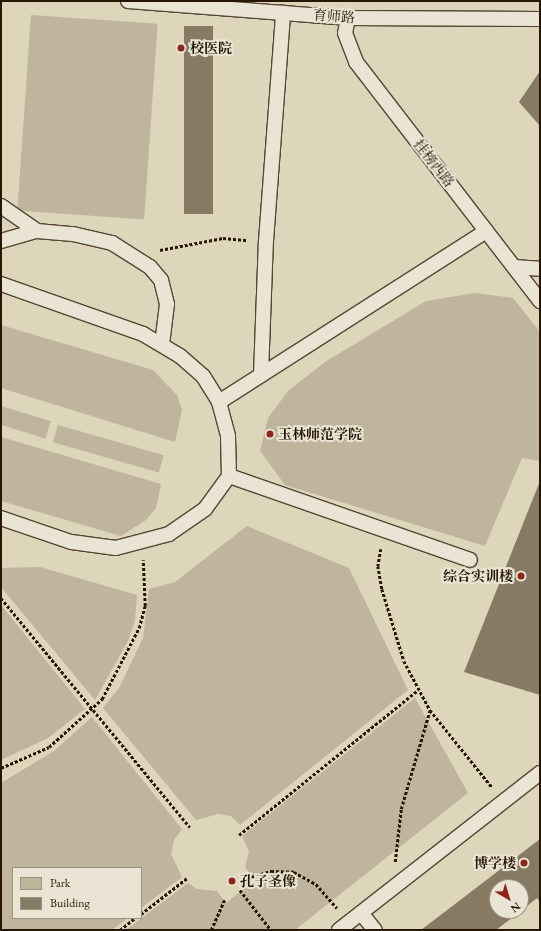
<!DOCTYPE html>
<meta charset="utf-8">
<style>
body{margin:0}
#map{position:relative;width:541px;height:931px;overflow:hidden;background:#ddd6bb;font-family:"EB Garamond","Noto Serif SC",serif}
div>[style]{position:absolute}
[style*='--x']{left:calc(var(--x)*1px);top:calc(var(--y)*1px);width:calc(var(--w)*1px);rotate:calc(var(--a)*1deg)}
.green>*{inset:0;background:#beb59c;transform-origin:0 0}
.building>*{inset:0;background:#867a63;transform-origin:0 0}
.path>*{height:2.5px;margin-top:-1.25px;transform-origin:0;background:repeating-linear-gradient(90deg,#281604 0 3px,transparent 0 5px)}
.roads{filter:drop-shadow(1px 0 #554632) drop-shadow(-1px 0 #554632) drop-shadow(0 1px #554632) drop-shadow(0 -1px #554632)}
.service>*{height:14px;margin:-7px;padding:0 7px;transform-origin:7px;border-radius:7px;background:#e9e4d3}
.dots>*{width:11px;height:11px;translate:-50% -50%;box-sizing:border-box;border:2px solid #e9e4d3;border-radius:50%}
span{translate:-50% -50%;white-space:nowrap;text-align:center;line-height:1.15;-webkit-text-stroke:4px #e9e4d3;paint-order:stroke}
.street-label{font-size:14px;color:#281604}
.poi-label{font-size:14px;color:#281604;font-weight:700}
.left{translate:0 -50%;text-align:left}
.right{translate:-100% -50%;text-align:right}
.frame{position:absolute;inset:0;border:2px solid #281604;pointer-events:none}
.legend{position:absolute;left:12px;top:867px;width:130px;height:52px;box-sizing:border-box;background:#e9e4d3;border:1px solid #9c9280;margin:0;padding:5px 7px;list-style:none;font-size:12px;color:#281604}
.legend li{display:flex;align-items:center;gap:8px;height:20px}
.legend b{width:20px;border:1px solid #9c9280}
.north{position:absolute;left:489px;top:879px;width:40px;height:40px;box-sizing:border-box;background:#e9e4d3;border:1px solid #9c9280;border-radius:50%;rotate:142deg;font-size:11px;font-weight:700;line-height:16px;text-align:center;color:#281604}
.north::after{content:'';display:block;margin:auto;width:14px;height:18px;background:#8f2418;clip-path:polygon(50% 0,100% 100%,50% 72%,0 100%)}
</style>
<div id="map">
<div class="green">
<div style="left:31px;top:15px;width:127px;height:196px;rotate:4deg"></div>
<div style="clip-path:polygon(475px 293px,513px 298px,540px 332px,540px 461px,522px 458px,485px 546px,285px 485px,260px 451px,268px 418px,288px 391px,325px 362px,426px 301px)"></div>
<div style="clip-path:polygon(1px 325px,153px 370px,177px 395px,182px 410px,175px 442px,1px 388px)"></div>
<div style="left:1px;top:406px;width:52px;height:18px;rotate:17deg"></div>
<div style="left:58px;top:425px;width:110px;height:18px;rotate:16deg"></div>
<div style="clip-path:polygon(1px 437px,161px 484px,156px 508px,146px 520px,121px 536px,1px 501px)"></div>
<div style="clip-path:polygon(247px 526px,349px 568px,408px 690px,240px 825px,231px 816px,218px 814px,196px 820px,103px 708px,119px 688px,143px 638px,149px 589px,175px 582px)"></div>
<div style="clip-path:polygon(40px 567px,137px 595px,135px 620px,128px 641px,95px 700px,1px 587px,1px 568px)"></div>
<div style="clip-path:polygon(1px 605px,85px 709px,48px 738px,1px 760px)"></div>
<div style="clip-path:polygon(415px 698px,468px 793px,295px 930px,126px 930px,188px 883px,197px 889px,217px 891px,226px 903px,255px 880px,245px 867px,249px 852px,242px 836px)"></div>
<div style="clip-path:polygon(92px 717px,182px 829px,174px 840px,171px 854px,182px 877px,141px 908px,141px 868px,13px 868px,13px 918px,128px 918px,112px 930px,1px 930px,1px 783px,54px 751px)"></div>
</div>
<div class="building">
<div style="left:184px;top:26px;width:29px;height:188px"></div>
<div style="clip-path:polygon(540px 71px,540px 126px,519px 102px)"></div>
<div style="clip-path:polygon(540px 481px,540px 695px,464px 672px)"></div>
<div style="clip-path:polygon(540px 839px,540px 902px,537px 898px,521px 911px,521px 887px,497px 887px,497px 911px,521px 911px,496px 930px,421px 930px)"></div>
</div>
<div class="path">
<div style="--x:160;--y:250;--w:64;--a:-10.8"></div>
<div style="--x:223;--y:238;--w:25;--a:5"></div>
<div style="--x:381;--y:549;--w:17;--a:100"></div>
<div style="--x:378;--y:566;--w:23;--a:80"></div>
<div style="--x:382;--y:589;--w:75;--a:73"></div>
<div style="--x:404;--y:661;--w:55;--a:62"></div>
<div style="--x:430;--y:710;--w:99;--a:51.2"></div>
<div style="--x:1;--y:598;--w:297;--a:50.5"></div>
<div style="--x:1;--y:768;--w:52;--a:-23.6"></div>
<div style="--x:49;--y:747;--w:72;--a:-42.2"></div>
<div style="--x:102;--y:699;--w:80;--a:-62.5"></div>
<div style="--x:139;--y:628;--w:23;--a:-75"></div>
<div style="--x:145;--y:606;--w:46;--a:-92.5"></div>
<div style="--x:239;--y:835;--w:230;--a:-39"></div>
<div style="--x:395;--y:862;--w:53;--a:-83.5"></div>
<div style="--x:401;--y:809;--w:103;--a:-73.7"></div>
<div style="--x:251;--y:877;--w:21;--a:-17"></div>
<div style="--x:271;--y:871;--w:23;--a:2"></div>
<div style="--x:294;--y:872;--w:25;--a:29"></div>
<div style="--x:316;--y:884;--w:32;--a:49"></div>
<div style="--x:240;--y:890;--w:51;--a:52.2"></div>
<div style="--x:141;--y:914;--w:58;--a:-38"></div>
<div style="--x:120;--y:930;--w:19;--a:-39"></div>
<div style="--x:211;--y:930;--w:34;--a:-66"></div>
</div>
<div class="roads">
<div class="service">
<div style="--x:128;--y:1;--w:221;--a:4.4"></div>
<div style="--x:348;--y:18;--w:192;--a:0.3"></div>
<div style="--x:348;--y:18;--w:15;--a:101"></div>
<div style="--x:345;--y:33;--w:31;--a:69"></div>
<div style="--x:356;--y:62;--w:302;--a:52.4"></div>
<div style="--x:1;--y:206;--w:44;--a:34.8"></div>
<div style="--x:1;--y:241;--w:37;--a:-16"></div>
<div style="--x:37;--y:231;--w:36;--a:5"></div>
<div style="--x:73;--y:234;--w:40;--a:13"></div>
<div style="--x:112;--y:243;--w:45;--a:32.3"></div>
<div style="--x:150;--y:267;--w:17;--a:50"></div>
<div style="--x:161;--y:280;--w:25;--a:76"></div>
<div style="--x:167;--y:304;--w:41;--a:97"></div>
<div style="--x:514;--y:267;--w:26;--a:4"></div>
<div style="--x:1;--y:284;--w:151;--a:19.4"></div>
<div style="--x:143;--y:334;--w:43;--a:30.7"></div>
<div style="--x:180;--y:356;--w:30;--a:41"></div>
<div style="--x:203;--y:376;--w:31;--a:58"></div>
<div style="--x:219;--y:402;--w:35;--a:75"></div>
<div style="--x:228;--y:436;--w:40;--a:88.6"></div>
<div style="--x:229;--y:476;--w:41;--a:126"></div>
<div style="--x:205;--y:509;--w:44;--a:145.2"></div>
<div style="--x:169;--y:534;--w:55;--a:165.2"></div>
<div style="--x:116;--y:548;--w:45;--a:-172.4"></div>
<div style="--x:71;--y:542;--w:74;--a:-161.1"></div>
<div style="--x:261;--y:375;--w:134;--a:-87.9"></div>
<div style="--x:266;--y:241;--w:229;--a:-85.7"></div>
<div style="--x:219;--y:402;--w:317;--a:-32.6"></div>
<div style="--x:229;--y:476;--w:255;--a:19.2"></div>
<div style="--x:361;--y:913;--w:22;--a:51"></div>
<div style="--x:339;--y:930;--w:255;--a:-38"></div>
</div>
</div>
<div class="dots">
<div style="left:181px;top:48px;background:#8f2418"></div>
<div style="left:270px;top:434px;background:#8f2418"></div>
<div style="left:521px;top:576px;background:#8f2418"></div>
<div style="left:524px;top:863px;background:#8f2418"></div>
<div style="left:232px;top:881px;background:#8f2418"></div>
</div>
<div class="street-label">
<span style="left:334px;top:16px;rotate:4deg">育师路</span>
<span style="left:434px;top:163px;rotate:52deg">挂榜西路</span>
</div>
<div class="poi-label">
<span class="left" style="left:190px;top:48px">校医院</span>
<span class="left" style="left:278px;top:434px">玉林师范学院</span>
<span class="right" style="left:513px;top:576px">综合实训楼</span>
<span class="right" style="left:516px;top:863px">博学楼</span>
<span class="left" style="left:240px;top:881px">孔子圣像</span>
</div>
<div class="frame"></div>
<ul class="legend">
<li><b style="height:11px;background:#beb59c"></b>Park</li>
<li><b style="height:11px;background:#867a63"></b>Building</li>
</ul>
<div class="north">N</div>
</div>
